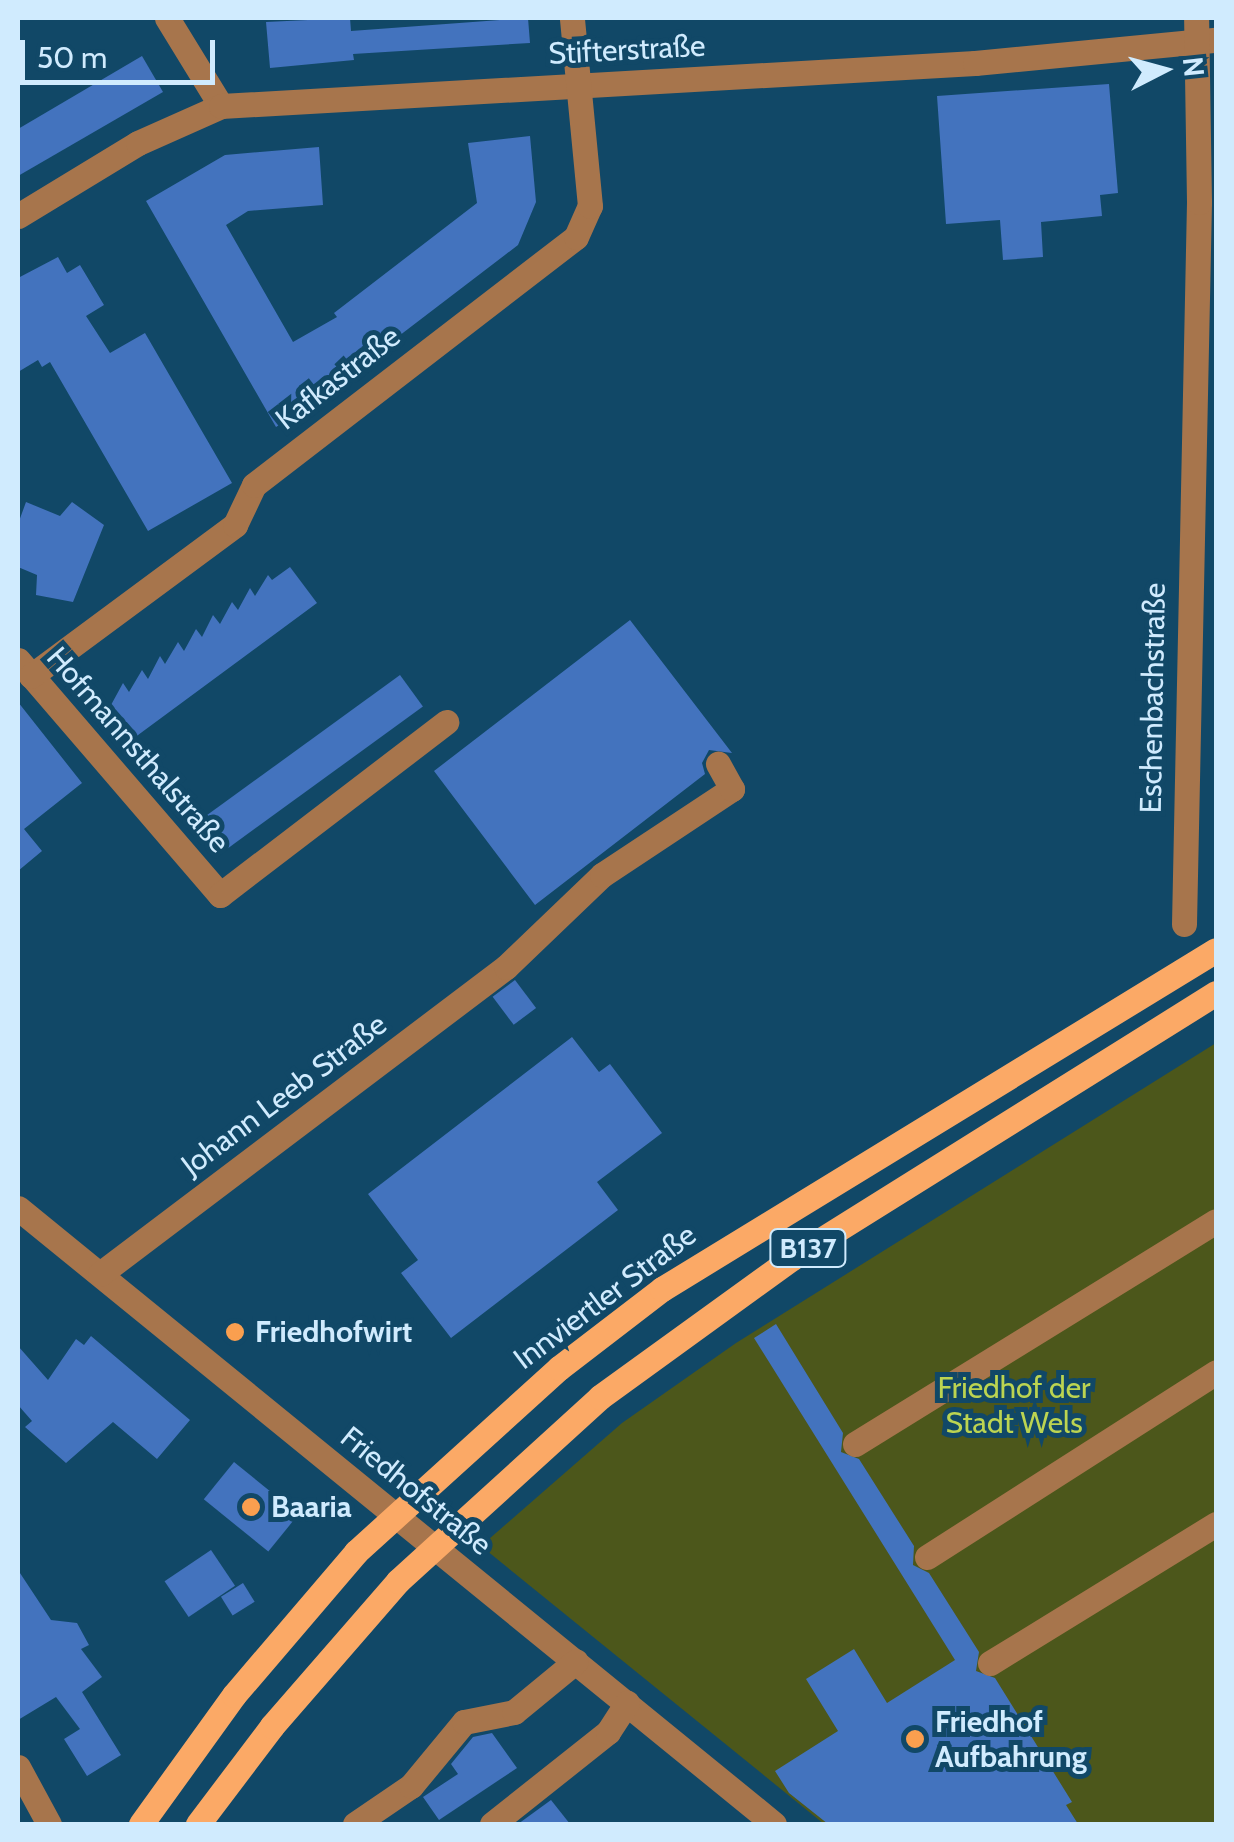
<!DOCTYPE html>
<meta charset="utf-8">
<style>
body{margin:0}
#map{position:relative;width:1234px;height:1842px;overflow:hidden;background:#114867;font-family:Cabin,sans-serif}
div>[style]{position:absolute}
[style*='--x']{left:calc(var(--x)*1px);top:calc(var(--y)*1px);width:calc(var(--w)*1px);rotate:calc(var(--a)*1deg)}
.green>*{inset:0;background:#4c571b}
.building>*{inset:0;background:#4373be;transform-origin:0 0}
.minor>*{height:25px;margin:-12.5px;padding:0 12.5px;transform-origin:12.5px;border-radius:12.5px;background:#a7754c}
.major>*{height:25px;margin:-12.5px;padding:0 12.5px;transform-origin:12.5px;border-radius:12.5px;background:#fba966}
.dots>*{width:28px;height:28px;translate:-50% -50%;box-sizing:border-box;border:5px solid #114867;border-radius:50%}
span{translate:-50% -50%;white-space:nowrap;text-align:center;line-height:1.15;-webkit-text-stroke:10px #114867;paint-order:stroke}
.shield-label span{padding:2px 8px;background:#114867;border:2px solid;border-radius:8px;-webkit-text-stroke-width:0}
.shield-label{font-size:28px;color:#d0ebfe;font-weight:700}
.street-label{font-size:30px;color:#d0ebfe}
.poi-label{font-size:30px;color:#d0ebfe;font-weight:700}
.left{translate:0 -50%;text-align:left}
.park-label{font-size:30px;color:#bcd451}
.frame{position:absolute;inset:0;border:20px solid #d0ebfe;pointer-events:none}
.north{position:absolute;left:1114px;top:20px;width:100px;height:100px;-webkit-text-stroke:8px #114867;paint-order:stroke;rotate:84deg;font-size:28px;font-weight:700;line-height:40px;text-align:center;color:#d0ebfe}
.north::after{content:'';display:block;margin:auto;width:35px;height:45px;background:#d0ebfe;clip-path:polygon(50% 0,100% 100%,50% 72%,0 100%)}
.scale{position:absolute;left:20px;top:40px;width:195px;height:45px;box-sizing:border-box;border:5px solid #d0ebfe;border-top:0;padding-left:12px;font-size:30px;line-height:35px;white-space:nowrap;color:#d0ebfe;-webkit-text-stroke:8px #114867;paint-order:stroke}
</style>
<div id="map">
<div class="green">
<div style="clip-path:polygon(1216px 1043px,1216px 1824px,1043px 1824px,991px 1744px,866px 1824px,824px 1824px,481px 1546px,622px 1423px,736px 1343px)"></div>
</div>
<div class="building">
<div style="clip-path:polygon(350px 18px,351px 31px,528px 18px,530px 43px,353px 54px,354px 60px,270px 68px,266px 22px)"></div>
<div style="clip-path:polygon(142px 56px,163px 92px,18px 176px,18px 129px)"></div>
<div style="clip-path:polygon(1109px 84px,1118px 193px,1100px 195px,1102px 216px,1041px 222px,1043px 257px,1003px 260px,1000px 220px,946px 224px,937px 96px)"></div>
<div style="clip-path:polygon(530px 136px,536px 202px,518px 245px,357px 368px,361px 374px,276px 427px,146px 201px,225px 155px,319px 147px,323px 205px,248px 211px,226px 225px,293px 342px,337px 317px,334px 313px,477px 203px,468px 143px)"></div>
<div style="clip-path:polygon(58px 257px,67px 273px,80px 265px,104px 305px,86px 316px,110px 353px,145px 333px,232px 483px,148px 531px,50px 362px,42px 367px,38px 360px,18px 372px,18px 278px)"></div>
<div style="clip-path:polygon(26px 502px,60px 516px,72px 502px,104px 525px,73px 602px,36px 595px,37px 575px,18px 567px,18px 524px)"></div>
<div style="clip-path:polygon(290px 567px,317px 603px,134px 738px,111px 705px,123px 683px,129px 692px,142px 670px,148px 679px,160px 656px,165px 664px,178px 642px,184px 651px,196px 629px,202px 637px,213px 615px,220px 624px,232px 602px,238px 610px,250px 588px,255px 596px,268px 575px,272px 580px)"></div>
<div style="clip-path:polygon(630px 620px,732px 753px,709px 750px,702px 763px,705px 774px,535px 905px,434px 771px)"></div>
<div style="left:400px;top:675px;width:39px;height:249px;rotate:54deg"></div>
<div style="clip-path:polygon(18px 702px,82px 783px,24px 829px,42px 851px,18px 871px)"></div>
<div style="left:515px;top:980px;width:35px;height:28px;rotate:53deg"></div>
<div style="clip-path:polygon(572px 1037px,599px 1072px,610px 1064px,662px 1133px,597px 1182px,618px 1210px,451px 1338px,401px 1273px,418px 1260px,368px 1194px)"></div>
<div style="clip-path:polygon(776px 1324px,843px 1433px,841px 1452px,859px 1459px,914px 1546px,913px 1565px,929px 1573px,979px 1652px,976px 1671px,995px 1678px,1072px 1802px,1066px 1805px,1078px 1824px,828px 1824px,789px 1793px,775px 1771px,838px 1731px,806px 1679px,854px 1649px,887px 1703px,955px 1660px,754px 1338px)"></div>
<div style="clip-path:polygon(91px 1336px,190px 1420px,157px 1459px,113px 1422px,66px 1463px,25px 1427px,32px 1421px,18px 1405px,18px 1346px,48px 1380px,76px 1339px,84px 1345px)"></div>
<div style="left:234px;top:1462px;width:83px;height:48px;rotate:39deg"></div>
<div style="left:211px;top:1550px;width:43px;height:56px;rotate:56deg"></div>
<div style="clip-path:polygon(18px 1570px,51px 1620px,77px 1623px,89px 1645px,81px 1649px,102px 1677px,82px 1692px,121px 1755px,87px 1776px,64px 1739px,80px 1729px,56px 1697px,18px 1720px)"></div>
<div style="left:243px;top:1583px;width:22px;height:26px;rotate:58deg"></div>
<div style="clip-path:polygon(492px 1733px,517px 1768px,439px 1820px,423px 1797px,458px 1774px,451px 1764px,473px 1737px)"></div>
<div style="clip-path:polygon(551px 1800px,570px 1824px,518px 1824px)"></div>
</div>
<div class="minor">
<div style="--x:167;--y:18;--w:103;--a:58.5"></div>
<div style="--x:18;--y:216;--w:140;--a:-31.3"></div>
<div style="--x:138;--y:143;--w:91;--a:-24"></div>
<div style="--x:221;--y:106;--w:755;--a:-3.26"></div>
<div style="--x:975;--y:63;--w:242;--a:-5.5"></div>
<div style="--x:18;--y:660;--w:310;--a:49.3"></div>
<div style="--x:220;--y:895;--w:285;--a:-37.4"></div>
<div style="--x:31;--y:676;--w:254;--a:-36.5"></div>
<div style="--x:235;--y:525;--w:44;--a:-64.6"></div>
<div style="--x:254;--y:485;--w:406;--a:-37.6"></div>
<div style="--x:576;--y:237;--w:34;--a:-66"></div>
<div style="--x:590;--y:206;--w:189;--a:-95.5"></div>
<div style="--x:1184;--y:924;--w:722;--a:-88.81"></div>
<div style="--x:1199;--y:202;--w:184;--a:-90.9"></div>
<div style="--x:18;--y:1208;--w:975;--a:39.17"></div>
<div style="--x:100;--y:1274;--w:509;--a:-37.1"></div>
<div style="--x:506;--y:967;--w:133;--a:-43.8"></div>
<div style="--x:602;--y:875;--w:156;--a:-33.5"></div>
<div style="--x:732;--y:789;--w:29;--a:-119"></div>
<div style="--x:855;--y:1444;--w:424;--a:-31.7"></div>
<div style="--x:927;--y:1557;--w:343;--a:-32.6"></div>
<div style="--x:990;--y:1663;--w:265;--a:-31.6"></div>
<div style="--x:18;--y:1767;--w:65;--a:61.5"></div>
<div style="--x:355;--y:1824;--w:68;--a:-34.2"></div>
<div style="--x:411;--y:1786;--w:83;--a:-50.4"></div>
<div style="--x:464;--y:1722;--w:51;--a:-11.3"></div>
<div style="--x:514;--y:1712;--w:80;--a:-39.4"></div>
<div style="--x:492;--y:1824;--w:148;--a:-38.4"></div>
<div style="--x:608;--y:1732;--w:35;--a:-57"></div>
</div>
<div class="major">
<div style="--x:141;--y:1824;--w:159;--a:-54.2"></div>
<div style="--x:234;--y:1695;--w:188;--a:-49.5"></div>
<div style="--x:356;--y:1552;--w:274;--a:-42.2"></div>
<div style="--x:559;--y:1368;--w:130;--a:-37.5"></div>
<div style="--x:662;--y:1289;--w:649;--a:-31.46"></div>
<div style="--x:198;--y:1824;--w:123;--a:-52.9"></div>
<div style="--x:272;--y:1726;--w:192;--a:-49"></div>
<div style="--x:398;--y:1581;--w:273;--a:-42.3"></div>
<div style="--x:600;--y:1397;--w:237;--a:-35.9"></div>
<div style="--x:792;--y:1258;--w:500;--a:-32.01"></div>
</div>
<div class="dots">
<div style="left:235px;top:1332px;background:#fa9f4f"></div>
<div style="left:251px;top:1507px;background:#fa9f4f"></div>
<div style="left:915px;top:1739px;background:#fa9f4f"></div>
</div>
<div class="shield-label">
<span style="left:808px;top:1248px">B137</span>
</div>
<div class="street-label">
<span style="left:627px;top:50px;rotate:-3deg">Stifterstraße</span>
<span style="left:338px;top:378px;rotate:-38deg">Kafkastraße</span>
<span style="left:1153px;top:698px;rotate:-89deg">Eschenbachstraße</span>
<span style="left:138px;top:750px;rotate:49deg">Hofmannsthalstraße</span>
<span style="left:284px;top:1095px;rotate:-37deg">Johann Leeb Straße</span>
<span style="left:605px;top:1297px;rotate:-37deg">Innviertler Straße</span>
<span style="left:416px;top:1491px;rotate:39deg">Friedhofstraße</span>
</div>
<div class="poi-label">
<span class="left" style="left:255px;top:1332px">Friedhofwirt</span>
<span class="left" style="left:271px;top:1507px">Baaria</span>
<span class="left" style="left:935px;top:1739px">Friedhof<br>Aufbahrung</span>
</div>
<div class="park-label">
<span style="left:1014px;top:1405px">Friedhof der<br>Stadt Wels</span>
</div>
<div class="frame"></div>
<div class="north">N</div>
<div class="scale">50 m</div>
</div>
